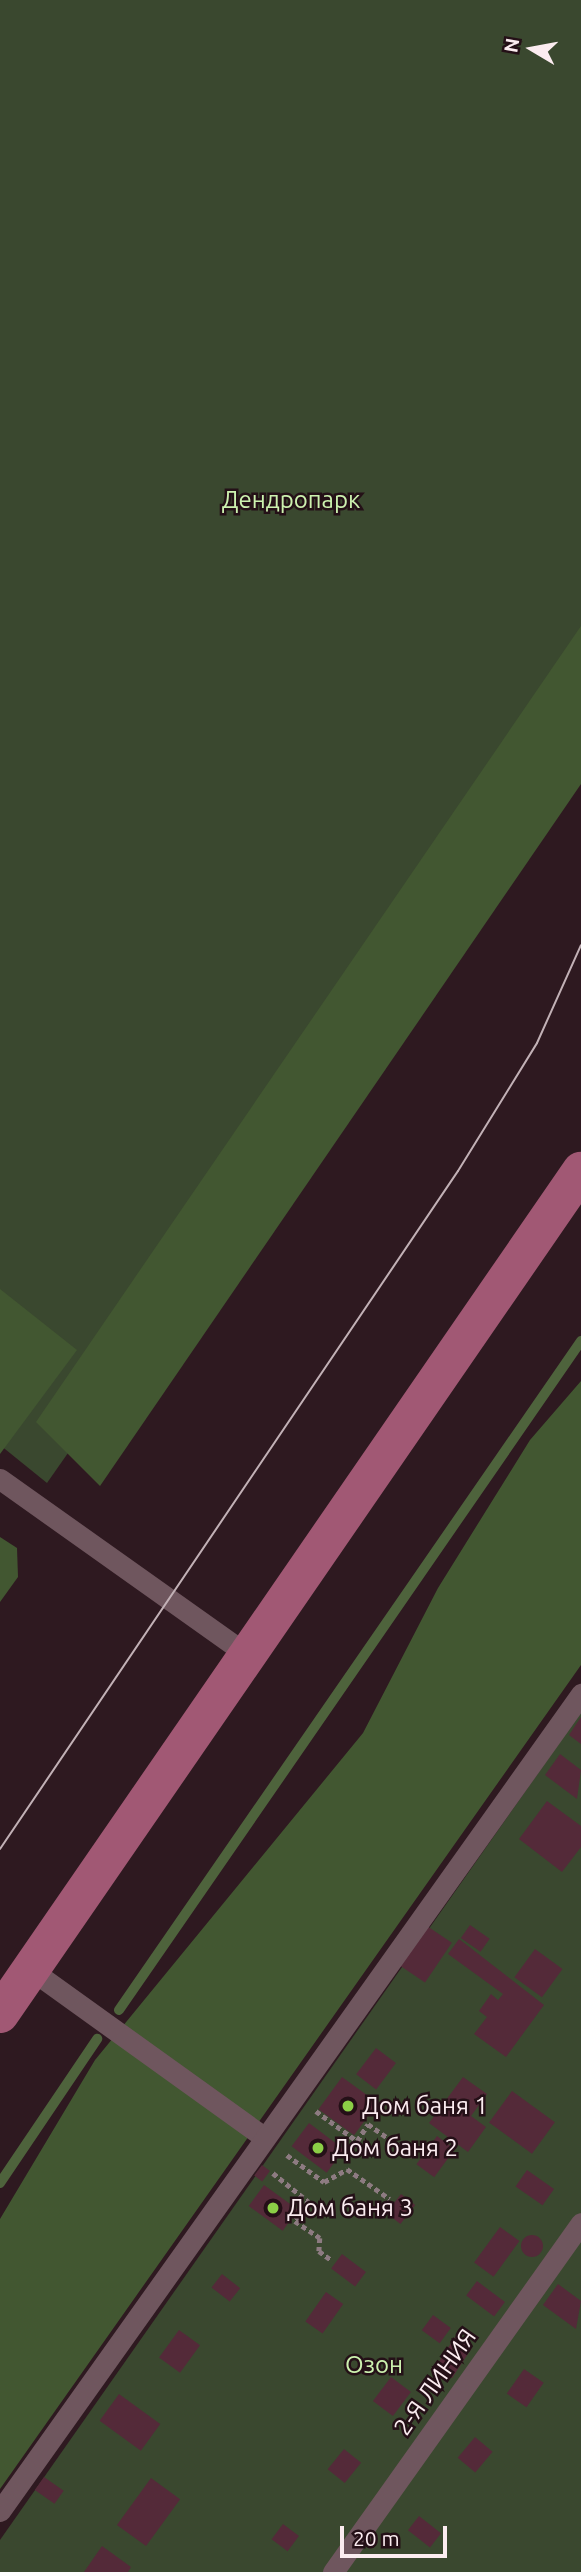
<!DOCTYPE html>
<meta charset="utf-8">
<style>
body{margin:0}
#map{position:relative;width:581px;height:2572px;overflow:hidden;background:#2e1920;font-family:Ubuntu,sans-serif}
div>[style]{position:absolute}
[style*='--x']{left:calc(var(--x)*1px);top:calc(var(--y)*1px);width:calc(var(--w)*1px);rotate:calc(var(--a)*1deg)}
.green>*{inset:0;background:#3a482f}
.forest>*{inset:0;background:#425731}
.stream>*{height:10px;margin:-5px;padding:0 5px;transform-origin:5px;border-radius:5px;background:#4e633c}
.building>*{inset:0;background:#542a39;transform-origin:0 0}
.round{border-radius:50%}
.path>*{height:4.5px;margin-top:-2.25px;transform-origin:0;background:repeating-linear-gradient(90deg,#8d7b81 0 5px,transparent 0 8.5px)}
.lane>*{height:21px;margin:-10.5px;padding:0 10.5px;transform-origin:10.5px;border-radius:10.5px;background:#6f565e}
.primary>*{height:38px;margin:-19px;padding:0 19px;transform-origin:19px;border-radius:19px;background:#a15874}
.tram>*{height:2px;margin:-1px;padding:0 1px;transform-origin:1px;border-radius:1px;background:#c2b1b6}
.dots>*{width:19px;height:19px;translate:-50% -50%;box-sizing:border-box;border:4px solid #241017;border-radius:50%}
span{translate:-50% -50%;white-space:nowrap;text-align:center;line-height:1.15;-webkit-text-stroke:5px #241017;paint-order:stroke}
.park-label{font-size:24px;color:#ccf1af}
.poi-label{font-size:24px;color:#fbecf0}
.left{translate:0 -50%;text-align:left}
.street-label{font-size:24px;color:#fbecf0}
.north{position:absolute;left:497px;top:14px;width:70px;height:70px;-webkit-text-stroke:5px #241017;paint-order:stroke;rotate:280deg;font-size:19px;font-weight:700;line-height:28px;text-align:center;color:#fbecf0}
.north::after{content:'';display:block;margin:auto;width:24px;height:32px;background:#fbecf0;clip-path:polygon(50% 0,100% 100%,50% 72%,0 100%)}
.scale{position:absolute;left:340px;top:2526px;width:107px;height:32px;box-sizing:border-box;border:4px solid #fbecf0;border-top:0;padding-left:9px;font-size:21px;line-height:24px;white-space:nowrap;color:#fbecf0;-webkit-text-stroke:5px #241017;paint-order:stroke}
</style>
<div id="map">
<div class="green">
<div style="clip-path:polygon(0 0,581px 0,581px 720px,47px 1483px,0 1445px)"></div>
<div style="clip-path:polygon(581px 1712px,581px 2572px,0 2572px,0 2540px)"></div>
</div>
<div class="forest">
<div style="clip-path:polygon(581px 626px,581px 784px,100px 1486px,36px 1422px)"></div>
<div style="clip-path:polygon(0 1289px,77px 1350px,0 1454px)"></div>
<div style="clip-path:polygon(581px 1381px,581px 1665px,0 2489px,0 2219px,95px 2060px,363px 1733px,438px 1588px,530px 1440px)"></div>
<div style="clip-path:polygon(0 1537px,17px 1548px,18px 1577px,0 1602px)"></div>
</div>
<div class="stream">
<div style="--x:119;--y:2010;--w:813;--a:-55.37"></div>
<div style="--x:0;--y:2183;--w:174;--a:-56"></div>
</div>
<div class="building">
<div style="clip-path:polygon(581px 1717px,581px 1744px,569px 1735px)"></div>
<div style="clip-path:polygon(560px 1754px,581px 1770px,577px 1799px,545px 1775px)"></div>
<div style="clip-path:polygon(547px 1801px,581px 1826px,581px 1847px,562px 1872px,519px 1839px)"></div>
<div style="left:470px;top:1925px;width:24px;height:16px;rotate:35deg"></div>
<div style="left:427px;top:1926px;width:30px;height:48px;rotate:34deg"></div>
<div style="clip-path:polygon(459px 1939px,544px 2005px,506px 2057px,474px 2034px,487px 2017px,479px 2011px,491px 1994px,498px 2000px,503px 1994px,448px 1954px)"></div>
<div style="left:535px;top:1949px;width:34px;height:35px;rotate:36deg"></div>
<div style="left:376px;top:2048px;width:25px;height:33px;rotate:37deg"></div>
<div style="left:342px;top:2077px;width:44px;height:40px;rotate:36deg"></div>
<div style="clip-path:polygon(463px 2077px,487px 2094px,471px 2116px,486px 2127px,468px 2152px,429px 2123px)"></div>
<div style="left:512px;top:2091px;width:53px;height:39px;rotate:36deg"></div>
<div style="left:309px;top:2123px;width:44px;height:29px;rotate:37deg"></div>
<div style="left:437px;top:2136px;width:22px;height:35px;rotate:36deg"></div>
<div style="left:262px;top:2165px;width:10px;height:13px;rotate:37deg"></div>
<div style="left:527px;top:2170px;width:33px;height:20px;rotate:35deg"></div>
<div style="left:264px;top:2185px;width:42px;height:26px;rotate:36deg"></div>
<div style="left:401px;top:2194px;width:18px;height:24px;rotate:38deg"></div>
<div style="left:500px;top:2227px;width:24px;height:44px;rotate:36deg"></div>
<div class="round" style="left:521px;top:2235px;width:22px;height:22px"></div>
<div style="left:342px;top:2254px;width:30px;height:18px;rotate:37deg"></div>
<div style="left:222px;top:2274px;width:23px;height:17px;rotate:38deg"></div>
<div style="left:477px;top:2281px;width:35px;height:18px;rotate:37deg"></div>
<div style="clip-path:polygon(558px 2284px,581px 2301px,576px 2329px,543px 2305px)"></div>
<div style="left:326px;top:2292px;width:21px;height:36px;rotate:35deg"></div>
<div style="left:433px;top:2315px;width:22px;height:19px;rotate:36deg"></div>
<div style="left:179px;top:2330px;width:26px;height:34px;rotate:36deg"></div>
<div style="left:455px;top:2337px;width:20px;height:36px;rotate:33deg"></div>
<div style="left:524px;top:2369px;width:24px;height:30px;rotate:35deg"></div>
<div style="left:391px;top:2377px;width:25px;height:30px;rotate:37deg"></div>
<div style="left:119px;top:2394px;width:51px;height:33px;rotate:36deg"></div>
<div style="left:475px;top:2437px;width:23px;height:27px;rotate:40deg"></div>
<div style="left:344px;top:2449px;width:22px;height:26px;rotate:39deg"></div>
<div style="left:44px;top:2477px;width:24px;height:16px;rotate:35deg"></div>
<div style="left:151px;top:2478px;width:36px;height:58px;rotate:36deg"></div>
<div style="left:419px;top:2516px;width:28px;height:18px;rotate:38deg"></div>
<div style="left:283px;top:2524px;width:20px;height:19px;rotate:37deg"></div>
<div style="clip-path:polygon(102px 2546px,131px 2567px,128px 2572px,84px 2572px)"></div>
</div>
<div class="path">
<div style="--x:316;--y:2111;--w:51;--a:36.2"></div>
<div style="--x:357;--y:2141;--w:20;--a:-57"></div>
<div style="--x:368;--y:2124;--w:57;--a:35.1"></div>
<div style="--x:287;--y:2155;--w:46;--a:36.1"></div>
<div style="--x:324;--y:2182;--w:26;--a:-29"></div>
<div style="--x:347;--y:2169;--w:52;--a:34.9"></div>
<div style="--x:273;--y:2173;--w:46;--a:38.9"></div>
<div style="--x:309;--y:2202;--w:24;--a:126"></div>
<div style="--x:295;--y:2221;--w:30;--a:34"></div>
<div style="--x:320;--y:2238;--w:13;--a:94"></div>
<div style="--x:319;--y:2251;--w:14;--a:36"></div>
</div>
<div class="lane">
<div style="--x:0;--y:1479;--w:305;--a:35.4"></div>
<div style="--x:30;--y:1969;--w:289;--a:35.7"></div>
<div style="--x:0;--y:2511;--w:1003;--a:-54.58"></div>
<div style="--x:333;--y:2572;--w:428;--a:-54.6"></div>
</div>
<div class="primary">
<div style="--x:0;--y:2014;--w:1024;--a:-55.43"></div>
</div>
<div class="tram">
<div style="--x:0;--y:1849;--w:818;--a:-55.96"></div>
<div style="--x:458;--y:1171;--w:150;--a:-58.3"></div>
<div style="--x:537;--y:1043;--w:107;--a:-65.8"></div>
</div>
<div class="dots">
<div style="left:348px;top:2106px;background:#8bce46"></div>
<div style="left:318px;top:2148px;background:#8bce46"></div>
<div style="left:273px;top:2208px;background:#8bce46"></div>
</div>
<div class="park-label">
<span style="left:291px;top:500px">Дендропарк</span>
<span style="left:374px;top:2365px">Озон</span>
</div>
<div class="poi-label">
<span class="left" style="left:362px;top:2106px">Дом баня 1</span>
<span class="left" style="left:332px;top:2148px">Дом баня 2</span>
<span class="left" style="left:287px;top:2208px">Дом баня 3</span>
</div>
<div class="street-label">
<span style="left:435px;top:2382px;rotate:-55deg">2-Я ЛИНИЯ</span>
</div>
<div class="north">N</div>
<div class="scale">20 m</div>
</div>
